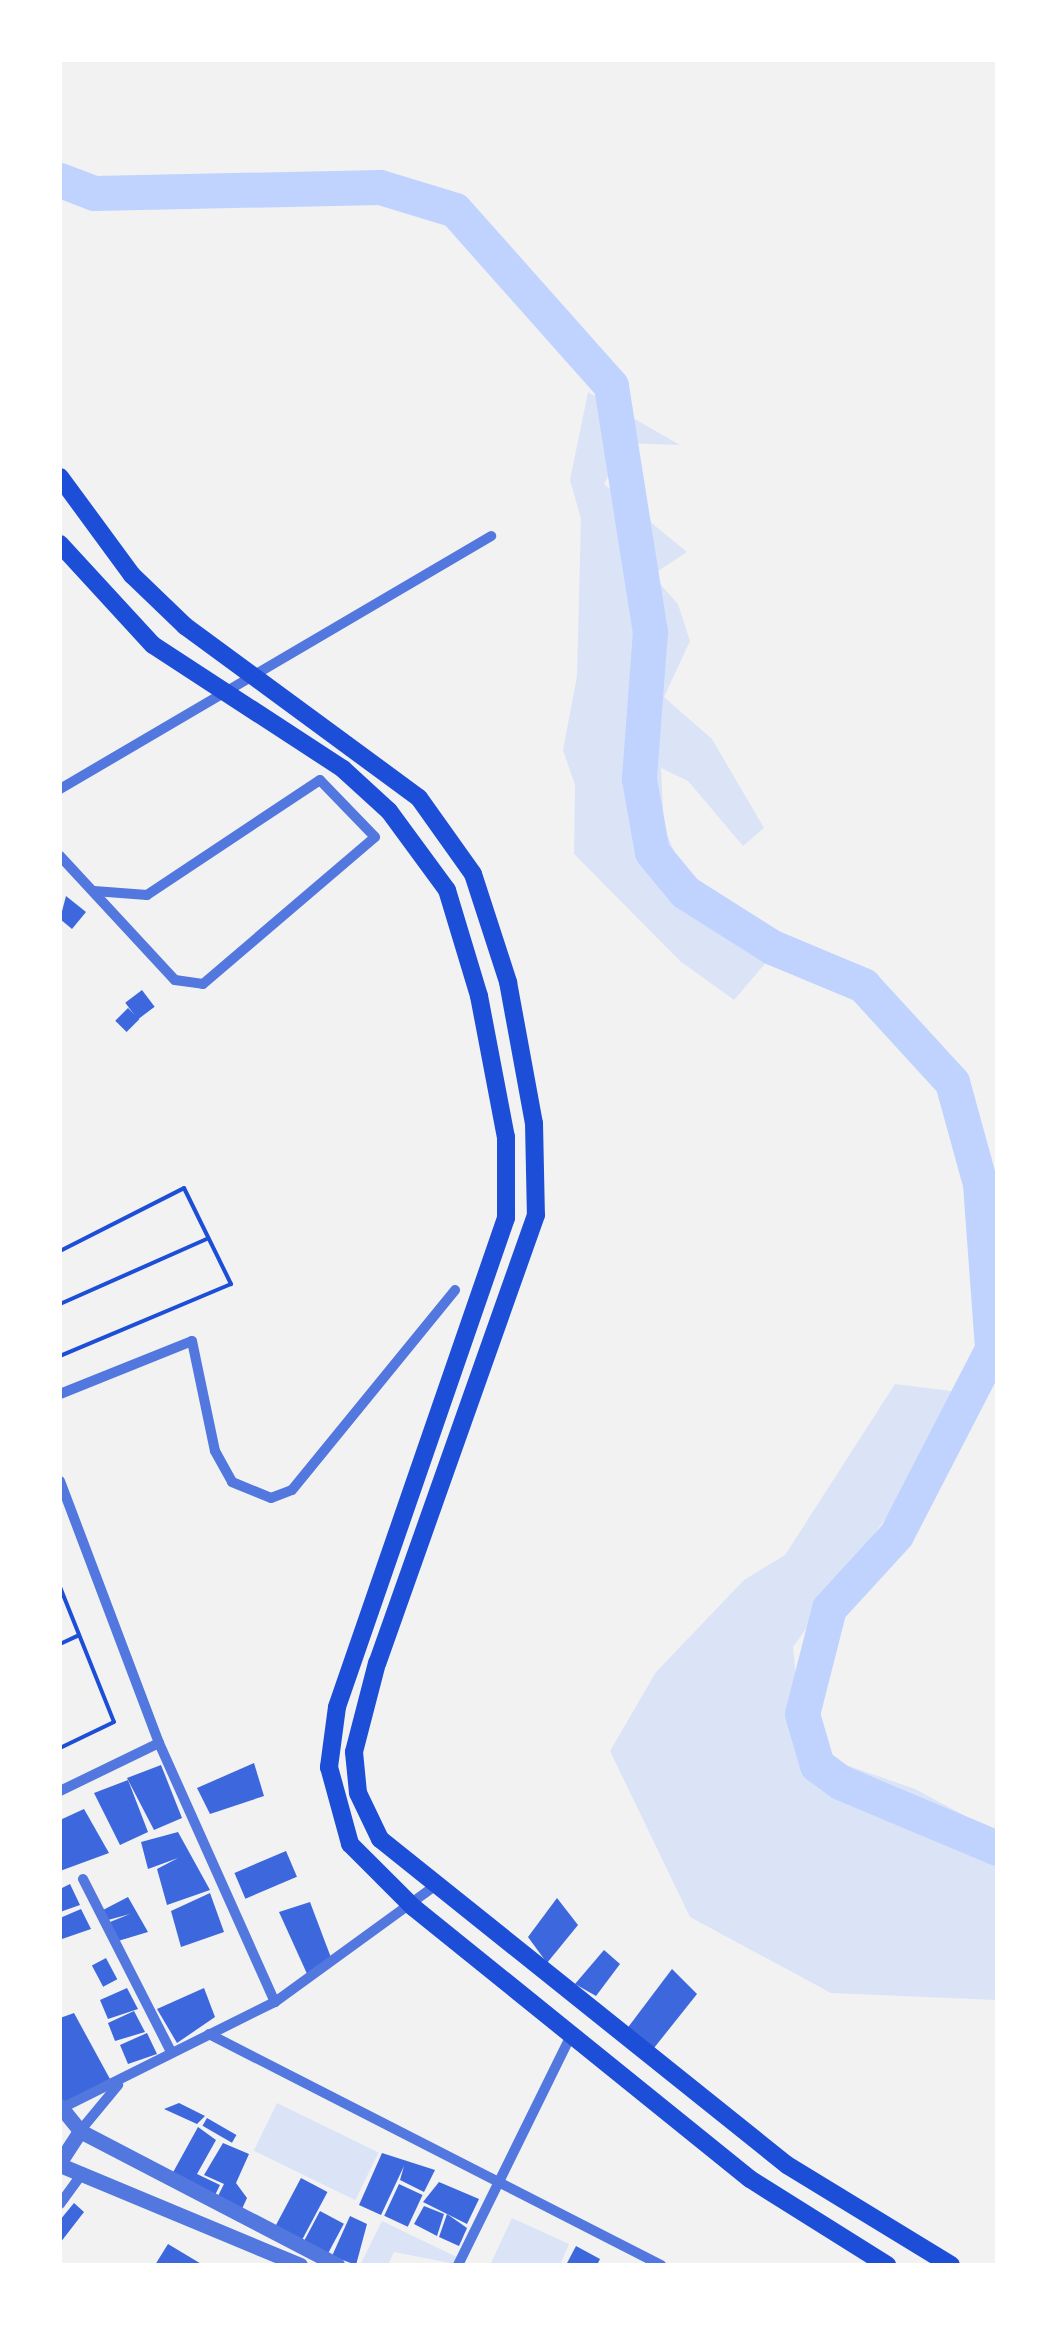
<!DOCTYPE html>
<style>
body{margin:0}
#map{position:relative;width:1057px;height:2325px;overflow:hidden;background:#f2f2f2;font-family:Lato,sans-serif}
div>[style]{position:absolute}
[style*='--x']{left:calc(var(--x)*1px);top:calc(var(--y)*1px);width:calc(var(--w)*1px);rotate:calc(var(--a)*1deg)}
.green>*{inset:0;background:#dbe4f7;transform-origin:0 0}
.river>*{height:35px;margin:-17.5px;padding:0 17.5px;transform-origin:17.5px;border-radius:17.5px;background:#bfd3fe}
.building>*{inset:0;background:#3d67dc;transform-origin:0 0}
.path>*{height:4px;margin:-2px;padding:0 2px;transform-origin:2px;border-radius:2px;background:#1d4ed8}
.minor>*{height:10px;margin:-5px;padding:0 5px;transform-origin:5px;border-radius:5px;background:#5277de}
.tertiary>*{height:15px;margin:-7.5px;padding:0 7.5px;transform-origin:7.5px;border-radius:7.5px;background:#5277de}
.secondary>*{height:18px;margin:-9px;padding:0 9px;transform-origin:9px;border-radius:9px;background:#1d4ed8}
span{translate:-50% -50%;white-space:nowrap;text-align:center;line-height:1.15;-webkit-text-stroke:10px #fff;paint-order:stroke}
.frame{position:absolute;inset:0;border:62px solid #fff;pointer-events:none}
</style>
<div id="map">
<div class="green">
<div style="clip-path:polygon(588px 392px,680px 445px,625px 443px,604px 484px,687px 552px,652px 575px,678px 604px,690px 641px,664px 697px,712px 739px,764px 828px,743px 846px,688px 781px,661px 768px,664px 828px,683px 871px,787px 938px,734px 1000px,680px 961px,574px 854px,575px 785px,563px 750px,577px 676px,581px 519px,570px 480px)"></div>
<div style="clip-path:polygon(895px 1384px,975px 1394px,793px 1647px,803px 1750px,915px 1789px,997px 1833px,997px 2000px,831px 1993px,690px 1917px,610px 1751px,656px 1672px,744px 1580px,785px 1555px)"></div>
<div style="left:277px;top:2103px;width:113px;height:53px;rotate:26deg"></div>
<div style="clip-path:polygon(512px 2218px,569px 2244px,560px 2265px,490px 2265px)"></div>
<div style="clip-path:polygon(382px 2221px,463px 2260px,460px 2265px,394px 2252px,388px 2265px,360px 2265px)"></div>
</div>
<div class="river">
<div style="--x:60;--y:180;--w:36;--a:21"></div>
<div style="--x:94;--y:193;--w:286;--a:-1.2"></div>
<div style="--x:380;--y:187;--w:78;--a:17"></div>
<div style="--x:455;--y:210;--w:235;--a:48.4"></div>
<div style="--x:611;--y:386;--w:248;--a:81"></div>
<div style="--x:650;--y:631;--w:148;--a:94.3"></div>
<div style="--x:639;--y:779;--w:74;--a:79.9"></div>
<div style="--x:652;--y:852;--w:52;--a:50.5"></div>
<div style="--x:685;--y:892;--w:103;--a:32.3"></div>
<div style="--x:772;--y:947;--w:99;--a:22.7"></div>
<div style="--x:863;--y:985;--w:132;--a:47.5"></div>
<div style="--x:952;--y:1082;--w:106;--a:74.6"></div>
<div style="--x:980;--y:1184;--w:165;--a:85.8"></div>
<div style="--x:992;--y:1349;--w:209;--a:117.3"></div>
<div style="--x:896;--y:1535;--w:99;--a:132.5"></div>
<div style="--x:829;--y:1608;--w:109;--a:104.3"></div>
<div style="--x:802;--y:1714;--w:53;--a:73.6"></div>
<div style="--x:817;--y:1765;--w:29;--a:36"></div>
<div style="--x:840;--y:1782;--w:170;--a:22.8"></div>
</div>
<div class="building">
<div style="clip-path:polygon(66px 896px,86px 912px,72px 929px,60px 919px)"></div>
<div style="left:142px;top:990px;width:21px;height:21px;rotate:53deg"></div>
<div style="left:128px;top:1008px;width:16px;height:18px;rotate:45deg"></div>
<div style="clip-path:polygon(254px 1763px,264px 1796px,210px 1814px,197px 1788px)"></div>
<div style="clip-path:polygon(161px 1765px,182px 1818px,154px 1830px,127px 1778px)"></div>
<div style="clip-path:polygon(128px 1780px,148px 1832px,120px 1845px,94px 1793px)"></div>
<div style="clip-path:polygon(84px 1809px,109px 1853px,60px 1871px,60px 1820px)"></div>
<div style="clip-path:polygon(178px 1832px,210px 1890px,167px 1905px,157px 1869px,178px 1858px,148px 1869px,141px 1842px)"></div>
<div style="left:286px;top:1851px;width:28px;height:56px;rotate:67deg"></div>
<div style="clip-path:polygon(70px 1884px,80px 1905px,60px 1912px,60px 1889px)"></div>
<div style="clip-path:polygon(210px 1893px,224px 1932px,181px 1947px,171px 1911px)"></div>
<div style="clip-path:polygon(128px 1897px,148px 1932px,118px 1941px,110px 1922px,130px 1914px,108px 1920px,103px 1910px)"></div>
<div style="clip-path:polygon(557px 1898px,578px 1925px,547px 1963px,528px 1937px)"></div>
<div style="clip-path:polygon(310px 1902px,333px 1963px,308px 1976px,279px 1912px)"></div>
<div style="clip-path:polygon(81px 1909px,91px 1929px,62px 1939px,60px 1918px)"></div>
<div style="clip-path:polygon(604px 1950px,620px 1964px,596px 1996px,575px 1984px)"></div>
<div style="left:106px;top:1958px;width:24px;height:16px;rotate:62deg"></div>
<div style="clip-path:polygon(672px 1969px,697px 1994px,650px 2053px,626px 2030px)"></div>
<div style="clip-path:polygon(127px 1988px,138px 2009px,108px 2019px,100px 2000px)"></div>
<div style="clip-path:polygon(204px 1988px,215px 2017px,177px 2043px,157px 2009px)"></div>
<div style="clip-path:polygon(134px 2011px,145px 2032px,115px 2041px,108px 2023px)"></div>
<div style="clip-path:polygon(74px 2013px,110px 2079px,62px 2105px,60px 2018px)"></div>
<div style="clip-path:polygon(147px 2033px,157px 2054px,128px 2064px,120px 2045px)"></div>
<div style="clip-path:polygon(179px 2103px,205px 2116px,197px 2124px,164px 2109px)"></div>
<div style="left:207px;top:2118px;width:34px;height:9px;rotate:30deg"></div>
<div style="clip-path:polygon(198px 2127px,216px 2140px,197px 2174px,220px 2185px,213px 2199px,171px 2176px)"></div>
<div style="clip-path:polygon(223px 2143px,249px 2154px,236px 2183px,247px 2198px,241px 2211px,216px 2200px,224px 2184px,204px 2175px)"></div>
<div style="clip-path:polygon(382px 2153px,435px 2170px,424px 2192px,400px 2180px,404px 2166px,381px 2215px,359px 2205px)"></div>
<div style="left:301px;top:2178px;width:30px;height:58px;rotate:28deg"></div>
<div style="clip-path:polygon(439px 2182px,479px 2199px,467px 2224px,423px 2202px)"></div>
<div style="left:399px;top:2184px;width:26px;height:35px;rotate:25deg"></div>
<div style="clip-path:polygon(74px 2203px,84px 2212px,60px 2243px,60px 2220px)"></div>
<div style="clip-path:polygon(424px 2206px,444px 2214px,437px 2236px,414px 2224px)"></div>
<div style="left:320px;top:2211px;width:27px;height:34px;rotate:28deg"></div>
<div style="clip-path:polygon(447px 2214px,467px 2228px,459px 2246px,439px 2237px)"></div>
<div style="clip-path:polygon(350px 2216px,367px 2224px,356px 2265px,332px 2256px)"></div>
<div style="clip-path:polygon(168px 2244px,203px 2265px,155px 2265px)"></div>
<div style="clip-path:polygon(576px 2246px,600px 2259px,597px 2265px,566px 2265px)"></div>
</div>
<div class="path">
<div style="--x:60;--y:1251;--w:139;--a:-26.9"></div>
<div style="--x:184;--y:1188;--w:107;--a:63.9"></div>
<div style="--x:231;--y:1284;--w:186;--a:157.2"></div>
<div style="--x:60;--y:1304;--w:161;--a:-23.9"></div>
<div style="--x:60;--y:1587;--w:145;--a:68.2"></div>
<div style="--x:114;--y:1722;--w:60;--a:154.3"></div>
<div style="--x:60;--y:1644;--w:21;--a:-25"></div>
</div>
<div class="minor">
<div style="--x:60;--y:789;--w:500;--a:-30.4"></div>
<div style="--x:60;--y:856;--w:169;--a:47.2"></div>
<div style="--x:175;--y:980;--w:28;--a:8"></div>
<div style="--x:203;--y:984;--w:226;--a:-40.5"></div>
<div style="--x:375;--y:837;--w:79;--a:-134"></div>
<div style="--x:320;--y:780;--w:208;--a:146.4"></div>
<div style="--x:147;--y:895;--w:53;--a:-175.7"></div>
<div style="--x:60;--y:1394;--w:142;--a:-21.9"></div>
<div style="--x:192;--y:1341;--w:112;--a:78.2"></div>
<div style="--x:215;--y:1451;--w:35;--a:61"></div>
<div style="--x:232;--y:1482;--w:42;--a:22.3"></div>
<div style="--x:271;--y:1498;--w:22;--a:-21"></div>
<div style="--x:292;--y:1490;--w:258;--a:-50.8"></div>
<div style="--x:60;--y:1481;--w:280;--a:69.3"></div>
<div style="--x:159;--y:1743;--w:284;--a:65.9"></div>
<div style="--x:60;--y:1791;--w:110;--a:-25.9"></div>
<div style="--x:83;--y:1879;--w:194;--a:63"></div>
<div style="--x:209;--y:2034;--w:508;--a:27.07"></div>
<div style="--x:64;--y:2107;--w:236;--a:-26.5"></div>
<div style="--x:275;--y:2002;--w:194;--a:-36"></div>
<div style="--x:80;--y:2131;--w:60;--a:-50.4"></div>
<div style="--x:60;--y:2204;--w:39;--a:-54"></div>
<div style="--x:458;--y:2265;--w:254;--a:-63.8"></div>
</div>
<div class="tertiary">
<div style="--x:60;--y:2106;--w:32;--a:51"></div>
<div style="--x:80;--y:2131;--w:37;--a:123"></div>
<div style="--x:80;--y:2131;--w:290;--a:27.5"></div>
<div style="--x:60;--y:2165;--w:260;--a:22.6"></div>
</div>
<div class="secondary">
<div style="--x:60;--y:477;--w:122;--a:53.7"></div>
<div style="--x:132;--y:575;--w:74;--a:43.9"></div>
<div style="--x:185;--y:626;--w:290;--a:36.3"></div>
<div style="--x:419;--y:798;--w:93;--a:54.6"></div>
<div style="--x:473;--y:874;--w:114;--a:72"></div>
<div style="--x:508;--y:982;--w:143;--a:79.6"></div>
<div style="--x:534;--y:1123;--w:92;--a:88.8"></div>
<div style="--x:536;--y:1215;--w:475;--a:109.5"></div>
<div style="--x:377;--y:1663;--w:92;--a:104.5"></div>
<div style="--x:354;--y:1752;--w:41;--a:84.4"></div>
<div style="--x:358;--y:1793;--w:51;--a:64.4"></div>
<div style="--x:380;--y:1839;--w:521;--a:38.69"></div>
<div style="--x:787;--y:2165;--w:192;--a:31.4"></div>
<div style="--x:60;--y:544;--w:137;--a:47.4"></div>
<div style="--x:153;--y:645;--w:227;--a:33.1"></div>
<div style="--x:343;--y:769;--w:62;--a:42.4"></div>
<div style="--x:389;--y:811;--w:98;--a:53.7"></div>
<div style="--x:447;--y:890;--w:111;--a:73.2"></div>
<div style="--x:479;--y:996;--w:144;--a:79.2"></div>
<div style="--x:506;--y:1137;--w:81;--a:90"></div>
<div style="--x:506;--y:1218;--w:517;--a:109.07"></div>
<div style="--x:337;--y:1707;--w:61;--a:97.6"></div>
<div style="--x:329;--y:1767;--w:80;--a:74.7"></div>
<div style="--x:350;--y:1844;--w:89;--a:45"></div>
<div style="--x:413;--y:1907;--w:433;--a:38.9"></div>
<div style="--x:750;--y:2179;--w:162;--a:32.1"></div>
</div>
<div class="frame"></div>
</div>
